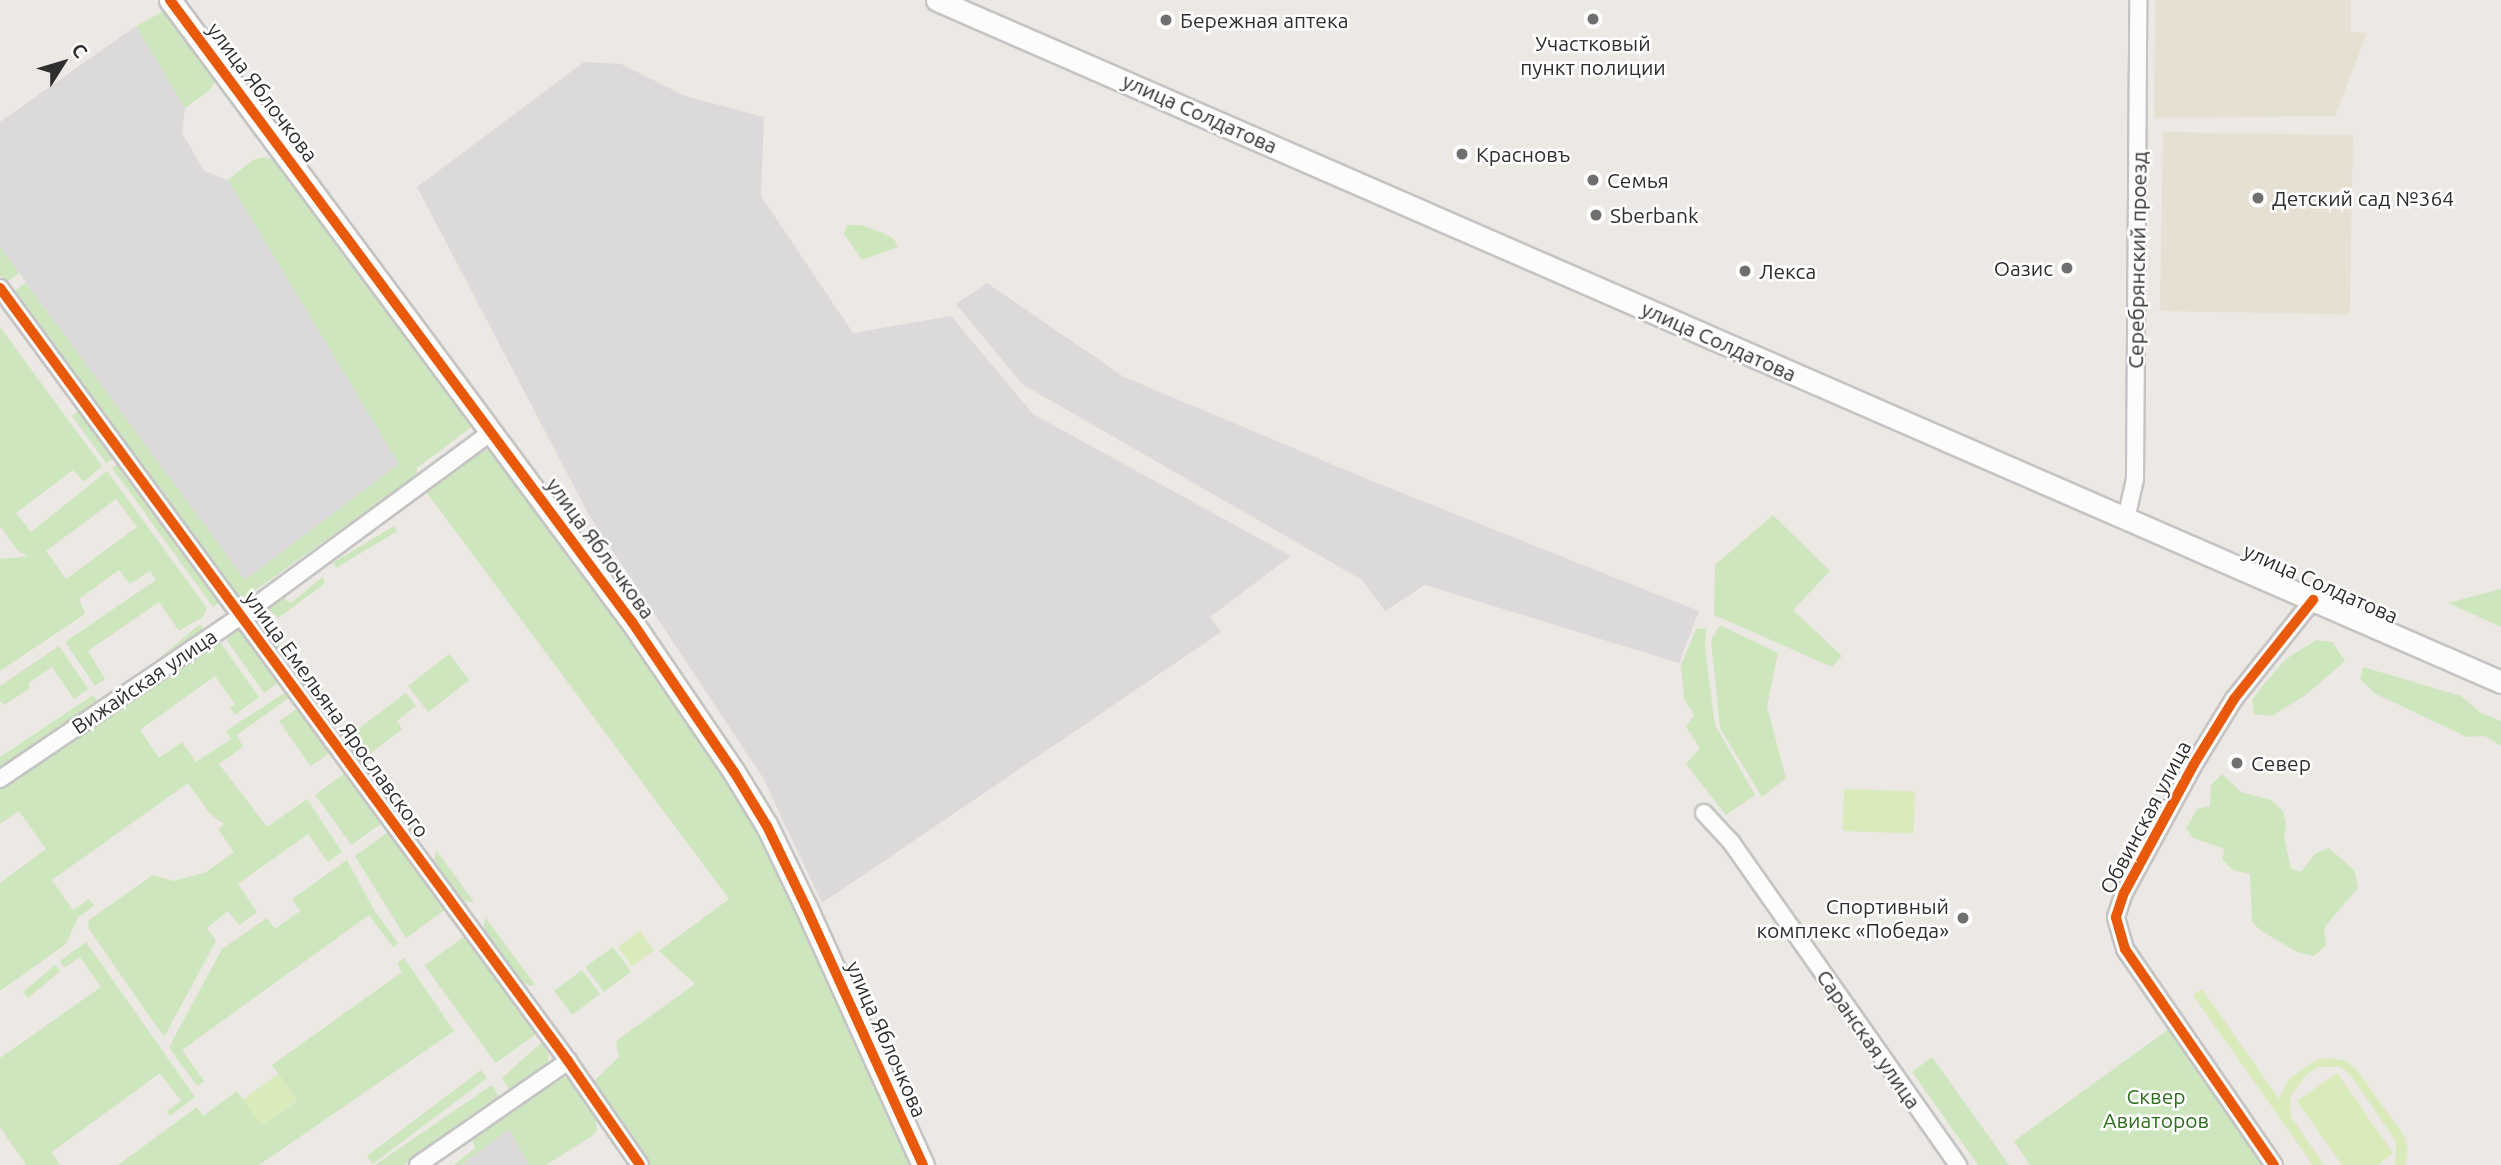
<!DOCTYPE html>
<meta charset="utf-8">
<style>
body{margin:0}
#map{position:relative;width:2501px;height:1165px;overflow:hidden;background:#ece8e4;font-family:Ubuntu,sans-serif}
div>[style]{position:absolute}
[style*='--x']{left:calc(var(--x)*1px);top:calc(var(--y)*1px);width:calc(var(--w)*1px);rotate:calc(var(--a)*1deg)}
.industrial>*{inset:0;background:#dcd9db}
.education>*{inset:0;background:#e6e0d3;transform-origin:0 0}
.green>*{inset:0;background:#cee6be;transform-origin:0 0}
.pitch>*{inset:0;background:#d9eabb;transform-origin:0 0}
.roads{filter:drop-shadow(2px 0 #c5c4c5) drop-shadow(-2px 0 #c5c4c5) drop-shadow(0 2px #c5c4c5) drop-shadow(0 -2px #c5c4c5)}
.street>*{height:16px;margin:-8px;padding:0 8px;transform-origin:8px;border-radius:8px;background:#fcfcfb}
.secondary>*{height:21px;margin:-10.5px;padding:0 10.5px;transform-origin:10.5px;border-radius:10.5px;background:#fcfcfb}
.cycleway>*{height:10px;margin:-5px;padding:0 5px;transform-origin:5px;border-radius:5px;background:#e8590c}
.dots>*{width:19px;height:19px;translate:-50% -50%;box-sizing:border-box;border:4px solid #fff;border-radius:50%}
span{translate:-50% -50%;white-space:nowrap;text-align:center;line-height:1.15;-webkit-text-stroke:5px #fff;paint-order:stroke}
.poi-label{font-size:21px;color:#2e2e2e}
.left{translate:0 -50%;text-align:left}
.right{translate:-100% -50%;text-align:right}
.street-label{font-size:21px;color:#2e2e2e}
.park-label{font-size:21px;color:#2c6e1b}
.north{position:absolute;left:28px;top:28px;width:70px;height:70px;-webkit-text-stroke:5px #fff;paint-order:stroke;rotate:53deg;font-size:19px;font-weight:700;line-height:28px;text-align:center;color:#2e2e2e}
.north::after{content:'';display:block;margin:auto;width:24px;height:32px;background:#2e2e2e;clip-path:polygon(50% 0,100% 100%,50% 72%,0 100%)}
</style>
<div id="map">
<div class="industrial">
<div style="clip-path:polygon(136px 26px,185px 108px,182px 133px,204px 171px,228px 180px,400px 464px,245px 580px,0 247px,0 122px)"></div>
<div style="clip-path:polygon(584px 62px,621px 64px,685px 96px,764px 117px,761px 196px,853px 333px,951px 316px,1033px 414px,1291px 556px,1210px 617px,1221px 632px,822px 903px,763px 778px,589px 515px,417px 187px)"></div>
<div style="clip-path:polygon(987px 283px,1124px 377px,1372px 481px,1699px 611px,1679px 663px,1425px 585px,1385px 611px,1362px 580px,1022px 384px,956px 304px)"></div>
<div style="clip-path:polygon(509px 1129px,529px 1165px,461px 1165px)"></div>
</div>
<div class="education">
<div style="clip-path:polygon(2155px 0,2351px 0,2351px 32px,2367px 33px,2335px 116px,2154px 118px)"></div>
<div style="left:2163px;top:132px;width:190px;height:179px;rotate:1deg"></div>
</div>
<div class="green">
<div style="clip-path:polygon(166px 10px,212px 70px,215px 82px,209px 91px,185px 108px,136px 26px)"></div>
<div style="clip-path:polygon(266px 157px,278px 162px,474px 425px,417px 468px,417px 475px,245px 598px,235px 592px,13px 292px,26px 283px,245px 580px,399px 464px,228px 180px,253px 160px)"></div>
<div style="clip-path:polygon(847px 225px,861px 225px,883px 233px,894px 239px,898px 247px,862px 260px,844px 234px)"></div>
<div style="clip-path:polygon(0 247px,19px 273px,6px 283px,0 275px)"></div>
<div style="clip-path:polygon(evenodd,0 327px,102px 466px,84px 482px,73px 470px,16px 513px,31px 532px,107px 471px,207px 608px,203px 617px,179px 631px,159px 602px,88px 651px,105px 679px,95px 686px,65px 642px,156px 580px,150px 571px,130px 584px,119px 570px,79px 599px,85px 614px,0 671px,0 559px,28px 556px,18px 551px,0 526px,0 327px,116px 499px,137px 527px,66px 579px,46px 551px,116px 499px)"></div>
<div style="left:80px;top:410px;width:59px;height:10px;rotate:54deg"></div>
<div style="clip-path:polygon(480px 449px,496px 451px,626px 626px,744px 803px,788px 886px,911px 1165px,648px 1165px,592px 1083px,619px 1057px,616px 1041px,695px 984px,659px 951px,729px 899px,424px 489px)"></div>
<div style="clip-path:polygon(118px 463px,221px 602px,213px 607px,112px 468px)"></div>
<div style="clip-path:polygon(1773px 515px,1830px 571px,1793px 610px,1842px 656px,1832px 667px,1714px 615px,1715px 565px)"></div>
<div style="left:394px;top:526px;width:6px;height:71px;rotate:59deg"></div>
<div style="clip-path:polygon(322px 577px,325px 581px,323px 585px,278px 618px,266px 606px,280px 595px,291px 603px)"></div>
<div style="clip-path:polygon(2501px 589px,2501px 627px,2448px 603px)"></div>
<div style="left:200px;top:624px;width:8px;height:120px;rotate:50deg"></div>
<div style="clip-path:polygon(1720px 625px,1778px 653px,1767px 707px,1786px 778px,1762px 797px,1720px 728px,1711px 640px)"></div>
<div style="clip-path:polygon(235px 627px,240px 628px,279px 682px,264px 693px,223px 635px)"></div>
<div style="clip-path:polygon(266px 627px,327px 710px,320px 708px,263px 629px)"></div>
<div style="clip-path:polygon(1706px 628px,1705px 648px,1715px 725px,1755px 795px,1726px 815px,1686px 764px,1700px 748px,1686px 727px,1694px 715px,1684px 699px,1681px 665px,1696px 629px)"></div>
<div style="clip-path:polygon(218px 639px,259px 697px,235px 715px,230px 708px,235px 704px,215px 676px,140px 730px,159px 758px,182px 742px,196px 762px,231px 739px,226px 731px,286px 692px,290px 697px,237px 735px,243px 747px,219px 764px,267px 827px,307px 799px,342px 852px,328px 862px,308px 834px,238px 884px,257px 912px,239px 925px,228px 911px,207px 928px,216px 941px,164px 1037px,88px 928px,89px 920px,153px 875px,174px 881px,206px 872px,234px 852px,218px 829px,224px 824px,210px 814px,188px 783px,52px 880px,73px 910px,89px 899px,94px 906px,78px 917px,66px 944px,0 991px,0 883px,46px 849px,19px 811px,0 824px,0 788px)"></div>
<div style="clip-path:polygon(2316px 640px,2332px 642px,2345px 661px,2307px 694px,2272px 716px,2254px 714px,2252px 700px,2264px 684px,2286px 659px)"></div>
<div style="clip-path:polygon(59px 646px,88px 689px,74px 699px,52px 667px,28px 683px,30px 688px,4px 705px,0 701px,0 686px)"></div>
<div style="left:449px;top:654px;width:33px;height:52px;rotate:52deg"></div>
<div style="clip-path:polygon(2363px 667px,2461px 696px,2481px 713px,2501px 721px,2501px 746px,2485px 736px,2467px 737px,2376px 694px,2360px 679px)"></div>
<div style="clip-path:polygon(406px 693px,416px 706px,397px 721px,402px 729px,370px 754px,354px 732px)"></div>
<div style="clip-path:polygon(93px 695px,98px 702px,0 769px,0 757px)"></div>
<div style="left:298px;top:708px;width:55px;height:23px;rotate:55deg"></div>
<div style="clip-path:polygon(341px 728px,420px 834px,409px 830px,340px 735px)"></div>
<div style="left:345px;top:773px;width:62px;height:37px;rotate:54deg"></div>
<div style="clip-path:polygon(2222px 774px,2241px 792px,2271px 800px,2283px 811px,2286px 825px,2284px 836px,2291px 869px,2301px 872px,2316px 853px,2329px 848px,2354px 870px,2358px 888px,2331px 919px,2324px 929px,2326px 945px,2314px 956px,2297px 952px,2260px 930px,2252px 922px,2250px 874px,2233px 870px,2222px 859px,2225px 849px,2193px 838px,2186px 828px,2197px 809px,2210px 806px,2211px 785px)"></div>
<div style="clip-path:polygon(388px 832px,445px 910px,406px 938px,355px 856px)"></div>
<div style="clip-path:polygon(436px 850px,474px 902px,461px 901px,434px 863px)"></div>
<div style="clip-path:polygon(347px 860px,374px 910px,398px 943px,393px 947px,369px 915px,182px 1050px,204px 1081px,197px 1086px,169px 1047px,222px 949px,267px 918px,275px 929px,300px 911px,292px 899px)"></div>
<div style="clip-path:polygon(485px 917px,535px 985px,530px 986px,519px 980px,483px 932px)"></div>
<div style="left:465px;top:936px;width:121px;height:50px;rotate:54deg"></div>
<div style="clip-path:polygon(86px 942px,195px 1097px,170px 1116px,167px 1111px,181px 1101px,160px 1073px,52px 1152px,60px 1165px,26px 1165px,0 1127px,0 1058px,101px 987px,80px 957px,64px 968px,60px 961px)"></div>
<div style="left:613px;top:947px;width:31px;height:34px;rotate:54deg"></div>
<div style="clip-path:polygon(404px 958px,454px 1031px,259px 1165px,118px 1165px,197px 1107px,203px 1116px,237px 1091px,262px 1125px,297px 1101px,272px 1065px,402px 972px,397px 963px)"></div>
<div style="left:55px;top:965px;width:8px;height:42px;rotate:50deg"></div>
<div style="left:582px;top:970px;width:30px;height:35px;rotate:53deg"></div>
<div style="clip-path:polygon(2169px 1029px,2265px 1165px,2030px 1165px,2014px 1141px)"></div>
<div style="clip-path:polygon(542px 1042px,548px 1054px,548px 1063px,544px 1069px,511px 1092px,502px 1078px)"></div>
<div style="clip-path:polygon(1932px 1057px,2009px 1165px,1978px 1165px,1912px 1072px)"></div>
<div style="left:481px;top:1070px;width:10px;height:143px;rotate:53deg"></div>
<div style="clip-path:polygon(563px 1076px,569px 1080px,596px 1120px,597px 1130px,592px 1136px,546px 1165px,529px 1165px,509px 1129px,461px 1165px,454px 1165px,475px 1148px,471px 1135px,555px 1078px)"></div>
<div style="clip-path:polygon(492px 1085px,501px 1099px,404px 1165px,375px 1165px)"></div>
</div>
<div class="pitch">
<div style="left:1844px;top:789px;width:71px;height:42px;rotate:2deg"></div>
<div style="left:640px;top:931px;width:24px;height:27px;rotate:55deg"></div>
<div style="clip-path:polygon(2202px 989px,2279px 1099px,2289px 1079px,2316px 1060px,2331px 1058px,2346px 1061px,2357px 1070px,2405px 1137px,2408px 1151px,2405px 1165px,2395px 1165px,2396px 1141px,2352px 1077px,2341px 1067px,2318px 1067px,2306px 1075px,2290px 1097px,2291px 1117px,2324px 1165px,2313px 1165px,2193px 995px)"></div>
<div style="clip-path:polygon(2337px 1073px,2393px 1153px,2378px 1165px,2342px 1165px,2297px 1101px)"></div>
<div style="left:278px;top:1074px;width:32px;height:44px;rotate:54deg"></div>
</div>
<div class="roads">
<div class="street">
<div style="--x:0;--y:288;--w:959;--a:53.69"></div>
<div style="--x:568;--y:1061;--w:126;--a:55.3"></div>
<div style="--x:2126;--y:519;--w:41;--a:-77.3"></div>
<div style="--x:2135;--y:479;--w:479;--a:-89.6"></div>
<div style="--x:0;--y:779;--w:307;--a:-34.1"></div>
<div style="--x:254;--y:607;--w:295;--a:-36.4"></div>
<div style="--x:1704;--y:813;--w:40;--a:47"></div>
<div style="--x:1731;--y:842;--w:395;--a:54.9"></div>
<div style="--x:418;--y:1165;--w:183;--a:-34.7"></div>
<div style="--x:2274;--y:1165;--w:262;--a:-124.6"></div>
<div style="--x:2125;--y:949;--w:33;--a:-106"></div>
<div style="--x:2116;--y:917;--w:25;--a:-72"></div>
<div style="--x:2124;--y:893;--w:147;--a:-61.5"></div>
<div style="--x:2194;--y:764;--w:76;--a:-58.4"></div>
<div style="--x:2234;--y:699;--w:127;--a:-51.4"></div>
</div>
<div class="secondary">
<div style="--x:170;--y:0;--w:775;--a:53.4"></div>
<div style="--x:632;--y:622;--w:181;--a:55.8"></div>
<div style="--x:734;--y:772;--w:63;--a:58.6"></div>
<div style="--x:767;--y:826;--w:88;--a:64.3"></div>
<div style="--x:805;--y:905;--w:286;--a:65.6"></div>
<div style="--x:937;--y:0;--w:1706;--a:23.56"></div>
</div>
</div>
<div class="cycleway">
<div style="--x:170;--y:0;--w:775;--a:53.4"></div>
<div style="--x:632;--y:622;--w:181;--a:55.8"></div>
<div style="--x:734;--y:772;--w:63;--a:58.6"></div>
<div style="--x:767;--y:826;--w:88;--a:64.3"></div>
<div style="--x:805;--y:905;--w:286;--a:65.6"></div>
<div style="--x:0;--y:288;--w:959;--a:53.69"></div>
<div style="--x:568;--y:1061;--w:126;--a:55.3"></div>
<div style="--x:2274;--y:1165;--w:262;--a:-124.6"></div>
<div style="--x:2125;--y:949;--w:33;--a:-106"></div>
<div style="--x:2116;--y:917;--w:25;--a:-72"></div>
<div style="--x:2124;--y:893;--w:147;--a:-61.5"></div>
<div style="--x:2194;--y:764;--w:76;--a:-58.4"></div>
<div style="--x:2234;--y:699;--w:127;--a:-51.4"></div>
</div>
<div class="dots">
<div style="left:1593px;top:19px;background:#706f6e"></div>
<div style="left:1166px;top:20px;background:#706f6e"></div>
<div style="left:1462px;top:154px;background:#706f6e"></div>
<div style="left:1593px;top:180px;background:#706f6e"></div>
<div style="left:2258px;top:198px;background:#706f6e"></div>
<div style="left:1596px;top:215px;background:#706f6e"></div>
<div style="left:2067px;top:268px;background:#706f6e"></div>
<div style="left:1745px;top:271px;background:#706f6e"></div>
<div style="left:2237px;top:763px;background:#706f6e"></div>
<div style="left:1963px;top:918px;background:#706f6e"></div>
</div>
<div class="poi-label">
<span class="left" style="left:1180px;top:20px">Бережная аптека</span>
<span style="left:1593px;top:55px">Участковый<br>пункт полиции</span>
<span class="left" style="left:1476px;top:154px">Красновъ</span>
<span class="left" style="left:1607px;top:180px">Семья</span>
<span class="left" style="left:2272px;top:198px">Детский сад №364</span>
<span class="left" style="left:1610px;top:215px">Sberbank</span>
<span class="right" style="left:2053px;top:268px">Оазис</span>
<span class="left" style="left:1759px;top:271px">Лекса</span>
<span class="left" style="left:2251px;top:763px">Север</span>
<span class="right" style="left:1949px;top:918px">Спортивный<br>комплекс «Победа»</span>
</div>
<div class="street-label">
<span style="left:263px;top:92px;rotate:53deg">улица Яблочкова</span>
<span style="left:1200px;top:113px;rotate:24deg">улица Солдатова</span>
<span style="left:2137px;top:260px;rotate:-89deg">Серебрянский проезд</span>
<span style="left:1719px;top:341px;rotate:24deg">улица Солдатова</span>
<span style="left:601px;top:548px;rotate:54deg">улица Яблочкова</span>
<span style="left:2321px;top:583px;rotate:24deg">улица Солдатова</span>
<span style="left:144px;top:681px;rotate:-34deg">Вижайская улица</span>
<span style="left:337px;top:714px;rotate:54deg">улица Емельяна Ярославского</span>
<span style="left:2145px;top:817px;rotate:-62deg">Обвинская улица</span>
<span style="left:887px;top:1039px;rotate:66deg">улица Яблочкова</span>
<span style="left:1869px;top:1039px;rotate:55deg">Саранская улица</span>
</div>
<div class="park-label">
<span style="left:2156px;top:1108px">Сквер<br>Авиаторов</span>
</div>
<div class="north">С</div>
</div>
